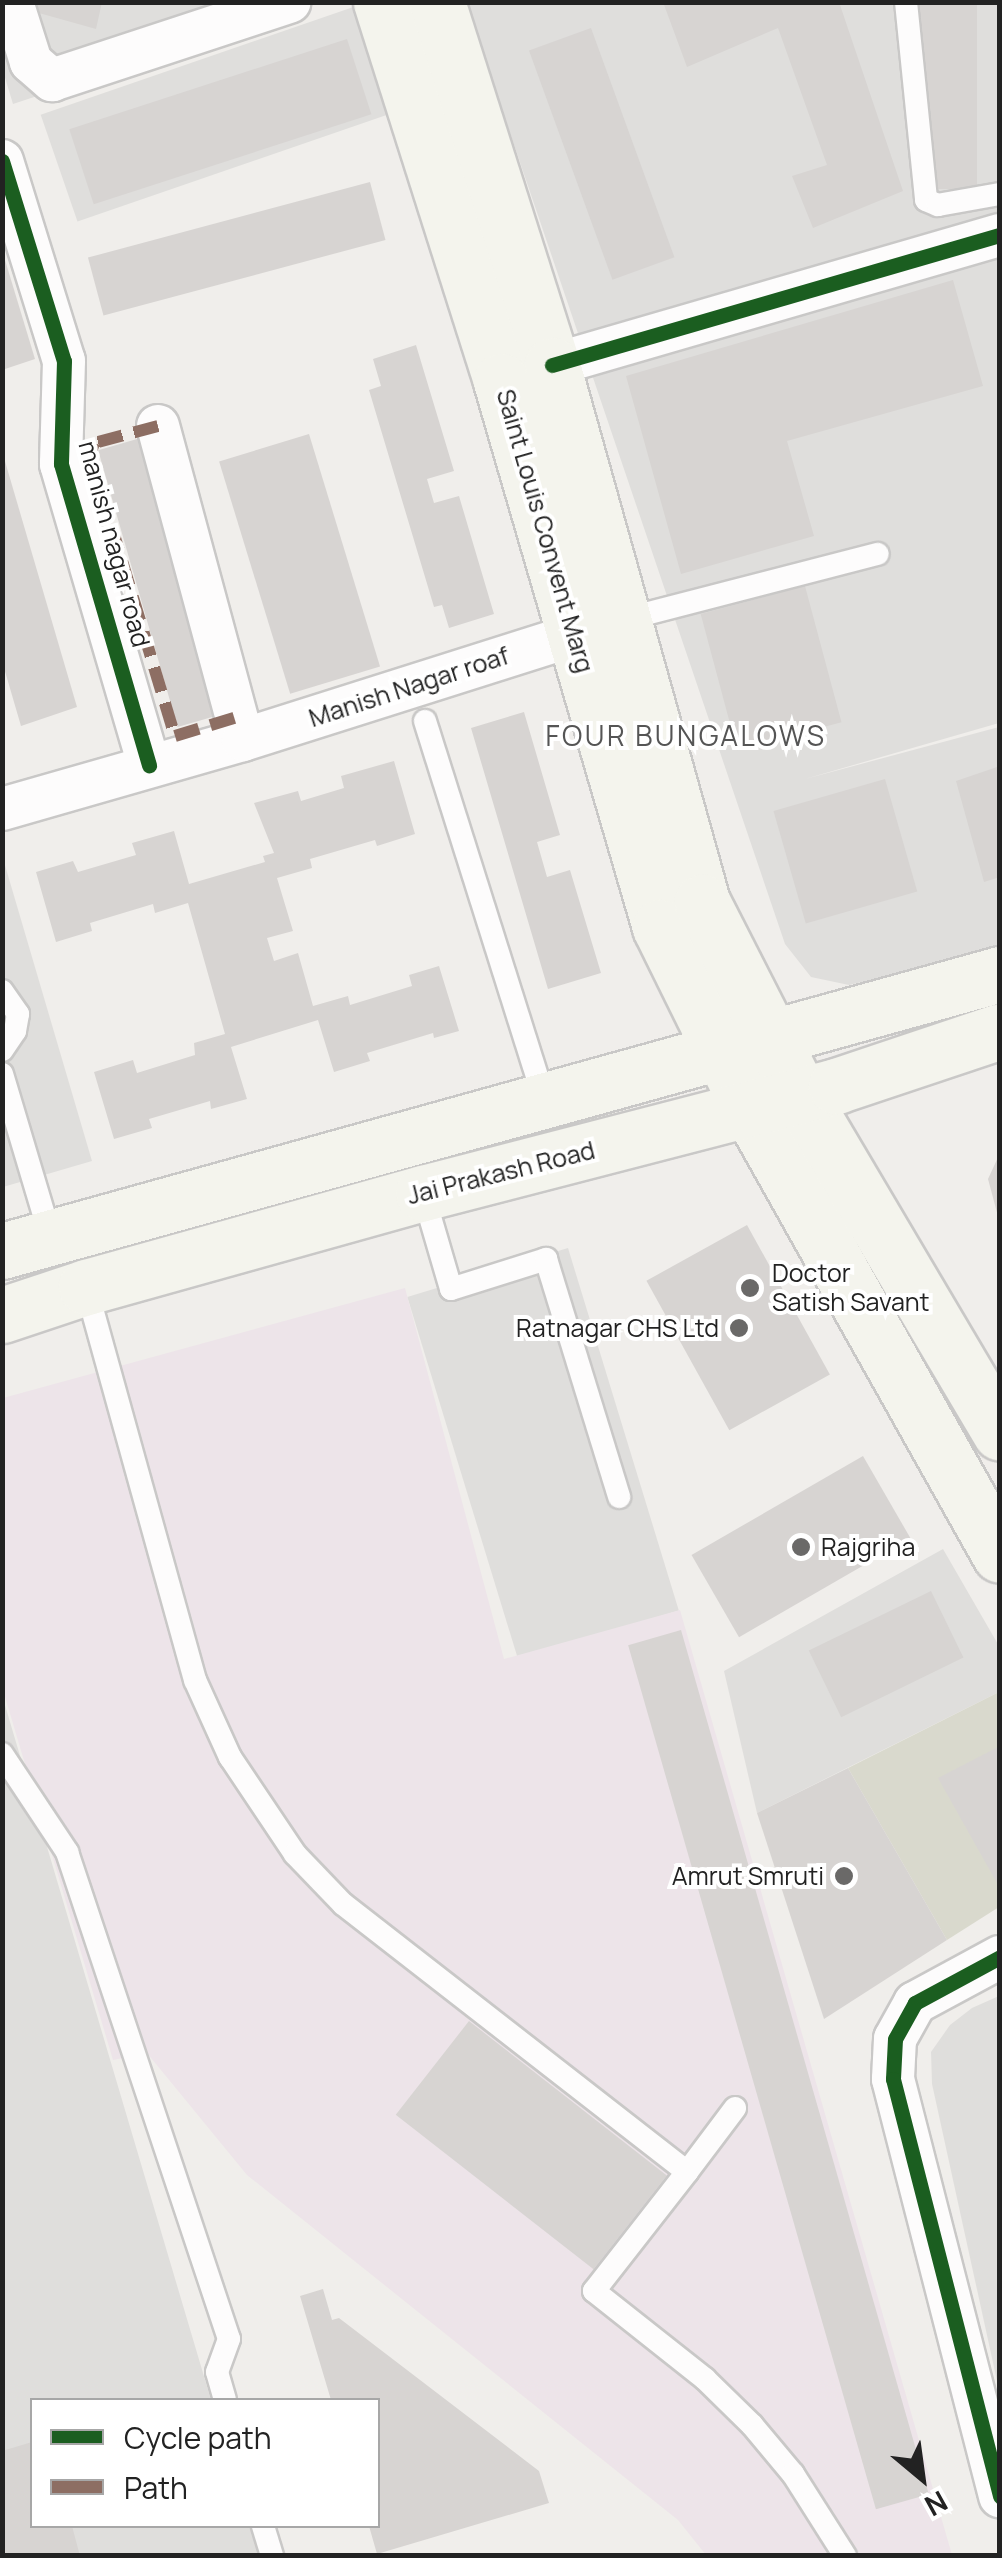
<!DOCTYPE html>
<style>
body{margin:0}
#map{position:relative;width:1002px;height:2558px;overflow:hidden;background:#f0eeeb;font-family:Manrope,sans-serif}
div>[style]{position:absolute}
[style*='--x']{left:calc(var(--x)*1px);top:calc(var(--y)*1px);width:calc(var(--w)*1px);rotate:calc(var(--a)*1deg)}
.residential>*{inset:0;background:#dfdedc;transform-origin:0 0}
.industrial>*{inset:0;background:#ede4e9}
.construction>*{inset:0;background:#d9d9cd}
.building>*{inset:0;background:#d7d4d2;transform-origin:0 0}
.roads{filter:drop-shadow(2px 0 #c9c8c7) drop-shadow(-2px 0 #c9c8c7) drop-shadow(0 2px #c9c8c7) drop-shadow(0 -2px #c9c8c7)}
.lane>*{height:22px;margin:-11px;padding:0 11px;transform-origin:11px;border-radius:11px;background:#fdfcfc}
.street>*{height:42px;margin:-21px;padding:0 21px;transform-origin:21px;border-radius:21px;background:#fdfcfc}
.secondary>*{height:55px;margin:-27.5px;padding:0 27.5px;transform-origin:27.5px;border-radius:27.5px;background:#f4f4ed}
.quiet>*{height:12px;margin-top:-6px;transform-origin:0;background:repeating-linear-gradient(90deg,#8d6e63 0 25px,transparent 0 37px)}
.cycleway>*{height:15px;margin:-7.5px;padding:0 7.5px;transform-origin:7.5px;border-radius:7.5px;background:#1b5e20}
.dots>*{width:28px;height:28px;translate:-50% -50%;box-sizing:border-box;border:5px solid #fff;border-radius:50%}
span{translate:-50% -50%;white-space:nowrap;text-align:center;line-height:1.15;-webkit-text-stroke:8px #fff;paint-order:stroke}
.street-label{font-size:25px;color:#222}
.poi-label{font-size:25px;color:#222}
.left{translate:0 -50%;text-align:left}
.right{translate:-100% -50%;text-align:right}
.neighbourhood-label{font-size:28px;color:#555;letter-spacing:2.5px}
.frame{position:absolute;inset:0;border:5px solid #222;pointer-events:none}
.legend{position:absolute;left:30px;top:2398px;width:350px;height:130px;box-sizing:border-box;background:#fff;border:2px solid #a7a7a7;margin:0;padding:12px 18px;list-style:none;font-size:30px;color:#222}
.legend li{display:flex;align-items:center;gap:20px;height:50px}
.legend b{width:50px;border:2px solid #a7a7a7}
.north{position:absolute;left:872px;top:2428px;width:100px;height:100px;-webkit-text-stroke:8px #fff;paint-order:stroke;rotate:151deg;font-size:28px;font-weight:700;line-height:40px;text-align:center;color:#222}
.north::after{content:'';display:block;margin:auto;width:35px;height:45px;background:#222;clip-path:polygon(50% 0,100% 100%,50% 72%,0 100%)}
</style>
<div id="map">
<div class="residential">
<div style="clip-path:polygon(2px 3px,318px 3px,13px 104px,3px 71px)"></div>
<div style="left:365px;top:3px;width:113px;height:343px;rotate:71deg"></div>
<div style="clip-path:polygon(466px 3px,999px 3px,999px 723px,805px 779px,999px 727px,999px 951px,849px 985px,811px 977px,785px 944px)"></div>
<div style="clip-path:polygon(2px 855px,92px 1161px,3px 1187px,2px 1187px)"></div>
<div style="left:568px;top:1248px;width:379px;height:168px;rotate:73deg"></div>
<div style="clip-path:polygon(943px 1549px,999px 1646px,999px 1692px,757px 1813px,724px 1671px)"></div>
<div style="clip-path:polygon(2px 1695px,211px 2400px,32px 2400px,32px 2526px,253px 2526px,263px 2555px,3px 2555px)"></div>
<div style="clip-path:polygon(999px 1996px,999px 2390px,932px 2084px,931px 2052px,950px 2025px,972px 2008px)"></div>
</div>
<div class="industrial">
<div style="clip-path:polygon(405px 1288px,504px 1659px,680px 1610px,952px 2555px,706px 2555px,678px 2520px,247px 2175px,147px 2053px,113px 2060px,3px 1690px,3px 1398px)"></div>
</div>
<div class="construction">
<div style="clip-path:polygon(999px 1692px,999px 1907px,947px 1940px,848px 1768px)"></div>
</div>
<div class="building">
<div style="clip-path:polygon(15px 2px,102px 2px,96px 29px,14px 6px)"></div>
<div style="clip-path:polygon(663px 2px,839px 2px,903px 191px,813px 228px,792px 176px,827px 165px,778px 28px,687px 67px)"></div>
<div style="left:917px;top:2px;width:60px;height:187px"></div>
<div style="left:591px;top:28px;width:244px;height:66px;rotate:70deg"></div>
<div style="left:347px;top:39px;width:79px;height:292px;rotate:72deg"></div>
<div style="left:370px;top:182px;width:60px;height:292px;rotate:75deg"></div>
<div style="clip-path:polygon(2px 250px,35px 359px,2px 370px)"></div>
<div style="clip-path:polygon(953px 280px,983px 386px,787px 441px,814px 536px,681px 574px,626px 376px)"></div>
<div style="clip-path:polygon(416px 345px,454px 471px,427px 479px,434px 503px,459px 496px,494px 614px,449px 628px,442px 605px,434px 607px,369px 390px,381px 386px,373px 359px)"></div>
<div style="left:309px;top:434px;width:243px;height:94px;rotate:73deg"></div>
<div style="left:151px;top:435px;width:288px;height:55px;rotate:74deg"></div>
<div style="clip-path:polygon(2px 451px,77px 707px,21px 726px,2px 661px)"></div>
<div style="left:805px;top:586px;width:141px;height:108px;rotate:75deg"></div>
<div style="clip-path:polygon(524px 712px,560px 835px,537px 842px,547px 877px,570px 870px,601px 973px,548px 989px,471px 728px)"></div>
<div style="clip-path:polygon(394px 761px,415px 834px,377px 846px,375px 840px,310px 859px,312px 868px,277px 878px,293px 931px,267px 938px,274px 961px,298px 953px,313px 1006px,348px 996px,350px 1005px,412px 986px,409px 975px,439px 966px,459px 1031px,434px 1038px,433px 1033px,367px 1053px,370px 1061px,334px 1072px,318px 1020px,231px 1047px,247px 1099px,211px 1109px,210px 1101px,149px 1119px,152px 1128px,114px 1139px,94px 1072px,133px 1060px,137px 1073px,195px 1055px,194px 1043px,225px 1034px,188px 903px,155px 913px,153px 904px,90px 923px,92px 931px,56px 942px,36px 872px,73px 861px,78px 872px,136px 855px,132px 843px,174px 831px,189px 884px,265px 862px,263px 856px,274px 853px,254px 803px,298px 791px,301px 801px,344px 788px,341px 776px)"></div>
<div style="clip-path:polygon(1000px 766px,1000px 877px,984px 882px,956px 781px)"></div>
<div style="left:885px;top:779px;width:117px;height:116px;rotate:74deg"></div>
<div style="clip-path:polygon(1000px 1153px,1000px 1220px,999px 1220px,988px 1179px)"></div>
<div style="left:747px;top:1225px;width:171px;height:115px;rotate:61deg"></div>
<div style="left:863px;top:1456px;width:95px;height:198px;rotate:60deg"></div>
<div style="left:931px;top:1591px;width:74px;height:136px;rotate:64deg"></div>
<div style="left:681px;top:1630px;width:899px;height:55px;rotate:74deg"></div>
<div style="clip-path:polygon(1000px 1746px,1000px 1881px,997px 1883px,938px 1778px)"></div>
<div style="clip-path:polygon(848px 1768px,947px 1940px,824px 2019px,757px 1813px)"></div>
<div style="left:469px;top:2021px;width:251px;height:119px;rotate:38deg"></div>
<div style="clip-path:polygon(323px 2289px,332px 2320px,339px 2318px,539px 2471px,549px 2503px,377px 2554px,369px 2526px,378px 2526px,378px 2400px,331px 2400px,300px 2296px)"></div>
<div style="clip-path:polygon(32px 2442px,32px 2526px,72px 2526px,80px 2556px,2px 2556px,2px 2451px)"></div>
</div>
<div class="roads">
<div class="lane">
<div style="--x:906;--y:2;--w:199;--a:84.2"></div>
<div style="--x:926;--y:200;--w:13;--a:23"></div>
<div style="--x:938;--y:205;--w:63;--a:-10.1"></div>
<div style="--x:622;--y:620;--w:264;--a:-14.5"></div>
<div style="--x:425;--y:721;--w:398;--a:72.5"></div>
<div style="--x:2;--y:991;--w:28;--a:55"></div>
<div style="--x:18;--y:1014;--w:17;--a:100"></div>
<div style="--x:15;--y:1031;--w:23;--a:124"></div>
<div style="--x:2;--y:1074;--w:171;--a:73.4"></div>
<div style="--x:423;--y:1193;--w:100;--a:73.7"></div>
<div style="--x:451;--y:1289;--w:100;--a:-17.5"></div>
<div style="--x:546;--y:1259;--w:249;--a:72.9"></div>
<div style="--x:86;--y:1287;--w:408;--a:74.5"></div>
<div style="--x:195;--y:1680;--w:85;--a:65.6"></div>
<div style="--x:230;--y:1757;--w:117;--a:56.2"></div>
<div style="--x:295;--y:1854;--w:69;--a:46.2"></div>
<div style="--x:343;--y:1904;--w:436;--a:37.9"></div>
<div style="--x:687;--y:2172;--w:80;--a:-53.1"></div>
<div style="--x:2;--y:1754;--w:118;--a:56.4"></div>
<div style="--x:67;--y:1852;--w:513;--a:71.6"></div>
<div style="--x:229;--y:2339;--w:35;--a:110"></div>
<div style="--x:217;--y:2372;--w:29;--a:74"></div>
<div style="--x:687;--y:2172;--w:151;--a:128"></div>
<div style="--x:594;--y:2291;--w:142;--a:38.4"></div>
<div style="--x:705;--y:2379;--w:66;--a:44.4"></div>
<div style="--x:752;--y:2425;--w:64;--a:50.1"></div>
<div style="--x:793;--y:2474;--w:97;--a:57.6"></div>
<div style="--x:263;--y:2526;--w:31;--a:73"></div>
</div>
<div class="street">
<div style="--x:12;--y:2;--w:63;--a:72.4"></div>
<div style="--x:31;--y:62;--w:28;--a:41"></div>
<div style="--x:52;--y:80;--w:250;--a:-18.2"></div>
<div style="--x:2;--y:161;--w:209;--a:72.8"></div>
<div style="--x:64;--y:361;--w:103;--a:91.7"></div>
<div style="--x:61;--y:464;--w:314;--a:73.7"></div>
<div style="--x:552;--y:365;--w:466;--a:-16.2"></div>
<div style="--x:158;--y:426;--w:325;--a:74.9"></div>
<div style="--x:2;--y:809;--w:251;--a:-16"></div>
<div style="--x:243;--y:740;--w:348;--a:-17.6"></div>
<div style="--x:1000;--y:1957;--w:97;--a:151.6"></div>
<div style="--x:915;--y:2003;--w:41;--a:119.1"></div>
<div style="--x:895;--y:2039;--w:40;--a:92.9"></div>
<div style="--x:893;--y:2079;--w:431;--a:75.6"></div>
</div>
<div class="secondary">
<div style="--x:381;--y:2;--w:398;--a:72.4"></div>
<div style="--x:501;--y:381;--w:569;--a:73.76"></div>
<div style="--x:660;--y:927;--w:204;--a:63.8"></div>
<div style="--x:750;--y:1110;--w:510;--a:60.67"></div>
<div style="--x:437;--y:2;--w:381;--a:72.4"></div>
<div style="--x:552;--y:365;--w:558;--a:74.39"></div>
<div style="--x:702;--y:902;--w:218;--a:63"></div>
<div style="--x:801;--y:1096;--w:391;--a:59.4"></div>
<div style="--x:2;--y:1251;--w:1036;--a:-15.51"></div>
<div style="--x:2;--y:1315;--w:89;--a:-18.4"></div>
<div style="--x:86;--y:1287;--w:350;--a:-15.6"></div>
<div style="--x:423;--y:1193;--w:427;--a:-14.5"></div>
<div style="--x:836;--y:1086;--w:173;--a:-18.5"></div>
</div>
</div>
<div class="quiet">
<div style="--x:158;--y:426;--w:66;--a:165.1"></div>
<div style="--x:94;--y:443;--w:13;--a:108"></div>
<div style="--x:90;--y:455;--w:294;--a:73.2"></div>
<div style="--x:175;--y:736;--w:65;--a:-17"></div>
</div>
<div class="cycleway">
<div style="--x:2;--y:161;--w:209;--a:72.8"></div>
<div style="--x:64;--y:361;--w:103;--a:91.7"></div>
<div style="--x:61;--y:464;--w:314;--a:73.7"></div>
<div style="--x:552;--y:365;--w:466;--a:-16.2"></div>
<div style="--x:1000;--y:1957;--w:97;--a:151.6"></div>
<div style="--x:915;--y:2003;--w:41;--a:119.1"></div>
<div style="--x:895;--y:2039;--w:40;--a:92.9"></div>
<div style="--x:893;--y:2079;--w:431;--a:75.6"></div>
</div>
<div class="dots">
<div style="left:750px;top:1288px;background:#6a6968"></div>
<div style="left:739px;top:1328px;background:#6a6968"></div>
<div style="left:801px;top:1547px;background:#6a6968"></div>
<div style="left:844px;top:1876px;background:#6a6968"></div>
</div>
<div class="street-label">
<span style="left:545px;top:531px;rotate:74deg">Saint Louis Convent Marg</span>
<span style="left:114px;top:544px;rotate:75deg">manish nagar road</span>
<span style="left:409px;top:687px;rotate:-18deg">Manish Nagar roaf</span>
<span style="left:501px;top:1173px;rotate:-14deg">Jai Prakash Road</span>
</div>
<div class="poi-label">
<span class="left" style="left:772px;top:1288px">Doctor<br>Satish Savant</span>
<span class="right" style="left:719px;top:1328px">Ratnagar CHS Ltd</span>
<span class="left" style="left:821px;top:1547px">Rajgriha</span>
<span class="right" style="left:824px;top:1876px">Amrut Smruti</span>
</div>
<div class="neighbourhood-label">
<span style="left:686px;top:735px">FOUR BUNGALOWS</span>
</div>
<div class="frame"></div>
<ul class="legend">
<li><b style="height:12px;background:#1b5e20"></b>Cycle path</li>
<li><b style="height:12px;background:#8d6e63"></b>Path</li>
</ul>
<div class="north">N</div>
</div>
